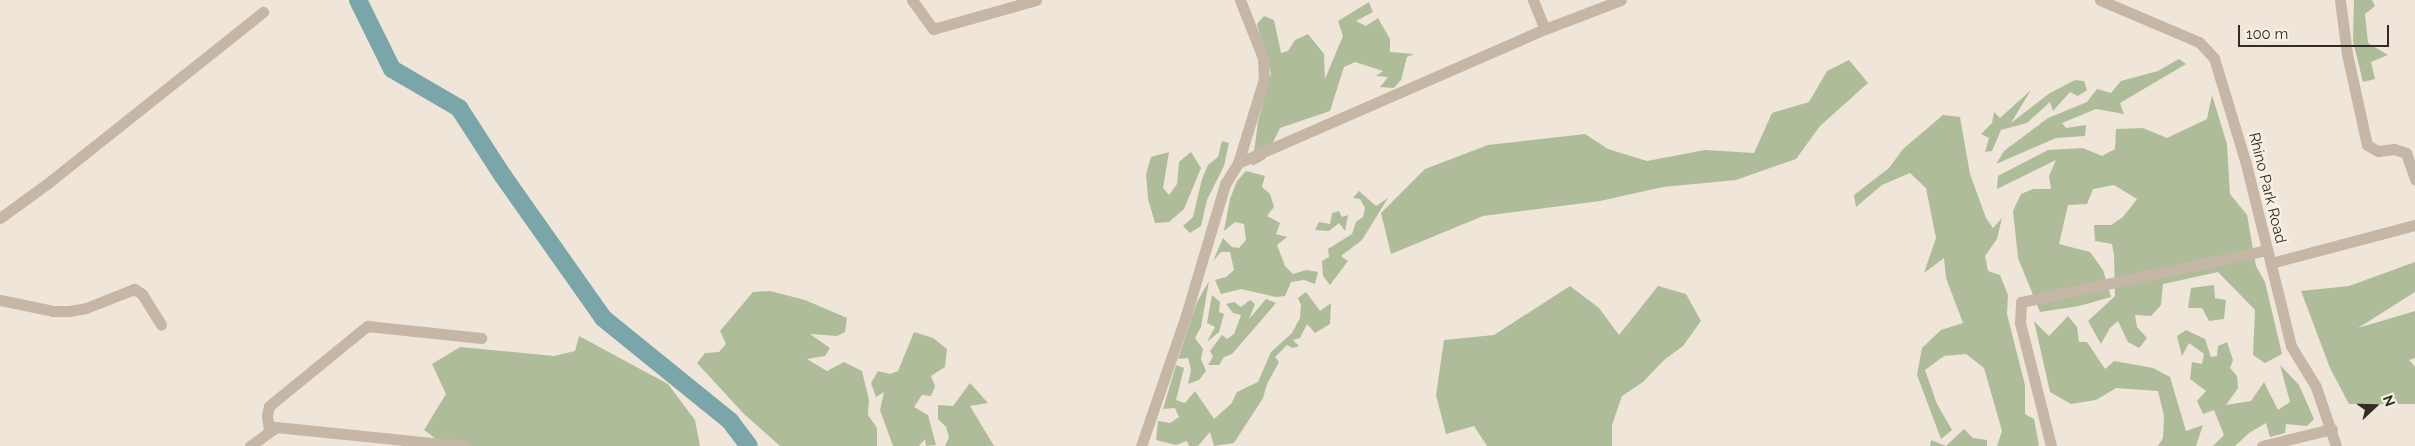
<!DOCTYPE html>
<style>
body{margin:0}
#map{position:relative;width:2415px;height:446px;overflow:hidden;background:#efe6d9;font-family:Raleway,sans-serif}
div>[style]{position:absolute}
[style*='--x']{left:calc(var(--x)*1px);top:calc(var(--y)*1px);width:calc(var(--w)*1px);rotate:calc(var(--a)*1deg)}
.green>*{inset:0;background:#afbc9a}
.river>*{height:18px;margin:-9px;padding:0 9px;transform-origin:9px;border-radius:9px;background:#7aa5a9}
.street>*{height:11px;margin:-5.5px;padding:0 5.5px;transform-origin:5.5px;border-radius:5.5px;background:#c5b6a6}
span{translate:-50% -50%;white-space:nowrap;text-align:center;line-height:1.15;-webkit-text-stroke:5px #f7f0e5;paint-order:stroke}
.street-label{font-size:15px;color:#322b26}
.north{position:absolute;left:2350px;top:381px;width:50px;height:50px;-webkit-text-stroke:4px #f7f0e5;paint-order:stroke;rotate:69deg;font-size:14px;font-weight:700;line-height:20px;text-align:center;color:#322b26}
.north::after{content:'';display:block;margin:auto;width:18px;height:22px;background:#322b26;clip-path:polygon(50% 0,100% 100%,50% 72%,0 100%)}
.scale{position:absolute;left:2238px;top:25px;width:151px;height:22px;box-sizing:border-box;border:2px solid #322b26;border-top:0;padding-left:6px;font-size:15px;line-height:18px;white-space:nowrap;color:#322b26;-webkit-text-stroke:4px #f7f0e5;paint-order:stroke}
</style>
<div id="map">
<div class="green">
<div style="clip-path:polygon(2354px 0,2372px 0,2375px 6px,2365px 14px,2368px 43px,2388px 55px,2371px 62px,2375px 79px,2363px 82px,2353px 41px)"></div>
<div style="clip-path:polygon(1369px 2px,1373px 12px,1356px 21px,1366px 26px,1378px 18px,1390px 39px,1390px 52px,1414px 54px,1407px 57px,1401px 80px,1394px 88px,1380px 87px,1388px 77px,1376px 76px,1383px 71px,1355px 62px,1344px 67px,1330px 111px,1280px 128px,1265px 159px,1252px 166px,1258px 122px,1271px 73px,1257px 24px,1264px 16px,1274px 20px,1281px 53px,1288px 51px,1295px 40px,1308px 34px,1324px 54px,1325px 79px,1343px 36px,1338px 21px)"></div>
<div style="clip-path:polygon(2179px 59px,2186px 64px,2120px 103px,2124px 114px,2096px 109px,2062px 123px,2066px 128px,2086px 125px,2085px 136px,2056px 138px,1996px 164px,2004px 151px,2048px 118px,2087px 102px,2097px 89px,2111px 93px,2121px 81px,2158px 71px)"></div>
<div style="clip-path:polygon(1849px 60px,1868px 83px,1820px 126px,1796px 159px,1736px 180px,1663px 187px,1600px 201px,1483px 216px,1391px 254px,1381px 213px,1425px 169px,1488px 145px,1585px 134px,1608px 149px,1647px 161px,1705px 150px,1754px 153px,1772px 113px,1809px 102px,1827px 71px)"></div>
<div style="clip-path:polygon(2075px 80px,2084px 81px,2087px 90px,2078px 96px,2070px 92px,2053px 111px,2050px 102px,2027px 123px,2001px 130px,1992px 151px,1985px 152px,1989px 138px,1981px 134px,1992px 123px,1994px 112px,2000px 118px,2031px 90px,2011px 123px,2050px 93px)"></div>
<div style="clip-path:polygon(2212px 95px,2227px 144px,2230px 194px,2247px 215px,2256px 266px,2265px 282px,2282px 354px,2265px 363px,2253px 355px,2255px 310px,2218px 272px,2163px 284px,2161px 305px,2151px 316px,2135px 315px,2137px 327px,2147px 338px,2139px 348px,2128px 342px,2118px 321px,2110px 328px,2101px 344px,2088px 321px,2115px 296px,2114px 255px,2112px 244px,2095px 241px,2094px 225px,2111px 225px,2123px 217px,2137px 199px,2114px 185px,2093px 189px,2087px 204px,2068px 205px,2059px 244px,2090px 252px,2103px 270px,2111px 297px,2079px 306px,2040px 312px,2018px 258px,2013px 211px,2021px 194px,2033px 189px,2051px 189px,2049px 176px,2056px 160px,1997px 189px,1998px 176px,2048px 150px,2083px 148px,2102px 156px,2115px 149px,2116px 129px,2143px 128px,2167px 138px,2207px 119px)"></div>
<div style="clip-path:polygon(1943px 115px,1960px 117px,1970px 174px,1986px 218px,1993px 228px,2002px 218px,1997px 239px,1985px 256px,1988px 271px,2000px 275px,2008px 295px,2007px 314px,2025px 385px,2025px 414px,2034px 419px,2039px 445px,2037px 446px,1997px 446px,2002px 431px,1984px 368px,1966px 354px,1944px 356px,1925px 370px,1937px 404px,1952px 430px,1941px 439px,1917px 375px,1922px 348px,1941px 330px,1963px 323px,1946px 278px,1944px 258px,1924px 273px,1936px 238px,1926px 188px,1910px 173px,1882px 185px,1856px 207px,1854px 195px,1889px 168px,1903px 149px)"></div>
<div style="clip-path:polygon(1222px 141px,1229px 143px,1224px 166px,1207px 200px,1201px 226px,1190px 233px,1183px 226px,1193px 217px,1202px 179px,1208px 165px,1218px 157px)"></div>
<div style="clip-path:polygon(1169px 152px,1163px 188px,1169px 195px,1177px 184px,1179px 162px,1191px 152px,1201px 168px,1184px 209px,1169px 222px,1155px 223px,1148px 199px,1146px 174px,1151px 157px)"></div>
<div style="clip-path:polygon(1246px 171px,1265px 176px,1262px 187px,1270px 194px,1274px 207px,1267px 216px,1280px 223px,1276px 234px,1287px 237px,1277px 245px,1285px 266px,1293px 274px,1306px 270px,1318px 272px,1315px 284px,1304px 280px,1291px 282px,1285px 296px,1276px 297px,1241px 289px,1221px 294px,1215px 280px,1226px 277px,1234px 270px,1230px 252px,1221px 252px,1213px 261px,1223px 238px,1232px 247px,1239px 248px,1246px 240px,1244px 224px,1235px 222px,1224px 231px,1230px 199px,1237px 181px)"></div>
<div style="clip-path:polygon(1359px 191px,1376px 206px,1388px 198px,1362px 240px,1341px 256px,1348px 261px,1330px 285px,1323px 276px,1322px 261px,1329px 257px,1328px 249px,1352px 234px,1356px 222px,1363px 217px,1365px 208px,1360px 199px,1353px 198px)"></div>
<div style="clip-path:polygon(1339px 211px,1342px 217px,1348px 215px,1345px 231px,1339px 223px,1329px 231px,1315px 230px,1319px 222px,1330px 224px,1332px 213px)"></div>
<div style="clip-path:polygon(2415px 262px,2415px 292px,2358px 328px,2415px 311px,2415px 358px,2409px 360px,2415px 367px,2415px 404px,2349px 404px,2330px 368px,2301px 291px,2349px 286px)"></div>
<div style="clip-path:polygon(1209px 281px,1201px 327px,1195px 338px,1203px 349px,1201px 359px,1206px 371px,1199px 380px,1188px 384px,1191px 370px,1188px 358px,1178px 359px,1197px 302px)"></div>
<div style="clip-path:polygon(2214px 285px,2215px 298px,2226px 300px,2224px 319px,2209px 321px,2202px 308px,2188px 308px,2191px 288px)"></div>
<div style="clip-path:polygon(1570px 286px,1599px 308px,1619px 335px,1658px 286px,1686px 294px,1701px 321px,1683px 346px,1664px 360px,1643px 382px,1622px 396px,1612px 425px,1612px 446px,1487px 446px,1474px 426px,1446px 434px,1436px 395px,1444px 340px,1494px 335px)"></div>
<div style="clip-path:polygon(770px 291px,805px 300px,847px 318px,845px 332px,837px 336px,810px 334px,830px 348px,825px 356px,807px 359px,827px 371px,844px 362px,862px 371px,869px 400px,868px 415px,877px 428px,877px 446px,780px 446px,744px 414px,697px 363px,705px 353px,719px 352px,726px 344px,720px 331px,753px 292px)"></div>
<div style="clip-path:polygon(1306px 292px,1320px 311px,1331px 303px,1330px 324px,1315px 333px,1307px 324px,1300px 338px,1293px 340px,1299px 346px,1293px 348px,1287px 345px,1275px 357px,1279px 362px,1267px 384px,1263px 398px,1234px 443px,1214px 446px,1210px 432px,1198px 446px,1189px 446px,1187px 441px,1176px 445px,1156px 440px,1158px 421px,1170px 423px,1179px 417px,1175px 408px,1163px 409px,1176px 365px,1184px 368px,1176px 400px,1185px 403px,1195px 391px,1214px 419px,1231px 404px,1237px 392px,1258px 382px,1271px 352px,1292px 333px,1300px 318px,1301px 305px,1298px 298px)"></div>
<div style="clip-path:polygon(1212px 295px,1220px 302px,1219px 312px,1224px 314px,1219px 332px,1207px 342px,1215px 327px,1207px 323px)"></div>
<div style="clip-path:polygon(1266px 299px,1276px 303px,1232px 354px,1224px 357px,1219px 365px,1208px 365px,1213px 357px,1210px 351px,1222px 335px,1227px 339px,1234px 334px,1241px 315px,1233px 313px,1226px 304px,1234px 302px,1241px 307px,1250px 300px,1255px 304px,1249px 319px)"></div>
<div style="clip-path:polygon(2068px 316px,2077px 327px,2079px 342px,2087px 342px,2105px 369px,2114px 361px,2153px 368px,2170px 377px,2186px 431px,2203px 425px,2196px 446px,2158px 446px,2163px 438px,2164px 416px,2158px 391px,2116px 388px,2096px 400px,2071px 404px,2050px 392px,2034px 321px,2049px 336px)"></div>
<div style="clip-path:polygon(2186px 330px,2205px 339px,2211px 357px,2217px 356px,2218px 346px,2227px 342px,2233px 360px,2230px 368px,2237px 376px,2238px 388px,2226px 405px,2251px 401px,2264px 382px,2278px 410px,2290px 402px,2280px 365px,2299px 385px,2314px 419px,2307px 426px,2286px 424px,2285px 433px,2270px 437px,2266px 423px,2249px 433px,2235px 446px,2213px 446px,2224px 435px,2214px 410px,2203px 414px,2197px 401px,2206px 391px,2190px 379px,2192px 362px,2202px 364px,2204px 354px,2189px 343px,2182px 356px,2177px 336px)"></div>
<div style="clip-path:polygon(914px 332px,933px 338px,947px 349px,945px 367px,931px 376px,935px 386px,931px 396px,922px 395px,914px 407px,928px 415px,936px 445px,926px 446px,925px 439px,919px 446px,893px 446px,880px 410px,884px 392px,876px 397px,871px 383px,878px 371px,890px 374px,898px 371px)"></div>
<div style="clip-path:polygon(579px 336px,668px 384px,695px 420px,700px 446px,446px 446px,424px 430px,446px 394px,432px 364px,460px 347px,554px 356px,575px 351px)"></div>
<div style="clip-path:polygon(970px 383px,988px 403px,970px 406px,994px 446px,945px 446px,949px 437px,946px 427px,938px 419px,938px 405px,953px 406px)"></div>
<div style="clip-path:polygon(1964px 429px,1973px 438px,1987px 440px,1987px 446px,1930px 446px,1931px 440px,1946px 446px)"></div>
</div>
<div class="river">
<div style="--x:358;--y:0;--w:77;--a:63.8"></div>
<div style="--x:392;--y:69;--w:78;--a:30.2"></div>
<div style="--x:459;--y:108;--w:81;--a:57.1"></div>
<div style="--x:503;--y:176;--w:174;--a:54.8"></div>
<div style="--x:603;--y:318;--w:164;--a:39"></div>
<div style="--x:730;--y:421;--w:31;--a:53"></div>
</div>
<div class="street">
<div style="--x:912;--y:0;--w:36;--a:54"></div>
<div style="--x:933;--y:29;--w:107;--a:-15.7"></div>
<div style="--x:1533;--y:0;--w:31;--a:68"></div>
<div style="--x:1545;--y:29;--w:81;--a:-20.9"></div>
<div style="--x:2100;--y:0;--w:108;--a:23"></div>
<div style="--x:2199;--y:42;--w:22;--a:47"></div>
<div style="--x:2214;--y:58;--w:111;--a:73.2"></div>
<div style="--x:2246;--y:164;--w:187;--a:76.1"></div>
<div style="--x:2291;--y:346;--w:48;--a:58.6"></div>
<div style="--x:2316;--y:387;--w:62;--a:71.3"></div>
<div style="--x:2340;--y:0;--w:54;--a:82.6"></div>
<div style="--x:2347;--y:54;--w:93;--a:77.6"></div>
<div style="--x:2367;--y:145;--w:13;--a:29"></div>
<div style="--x:2378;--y:151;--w:16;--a:-7"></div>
<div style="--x:2394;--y:149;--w:13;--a:18"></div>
<div style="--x:2406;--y:153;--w:28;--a:71"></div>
<div style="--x:1238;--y:163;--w:335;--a:-23.6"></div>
<div style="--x:0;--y:218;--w:59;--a:-36.1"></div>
<div style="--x:48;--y:183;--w:275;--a:-38.5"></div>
<div style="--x:2271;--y:263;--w:149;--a:-14.8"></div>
<div style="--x:0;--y:300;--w:54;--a:11.7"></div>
<div style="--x:53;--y:311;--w:16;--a:0"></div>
<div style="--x:69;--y:311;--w:17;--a:-10"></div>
<div style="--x:86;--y:308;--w:52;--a:-21.6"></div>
<div style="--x:134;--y:289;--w:9;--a:32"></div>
<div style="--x:142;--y:294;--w:36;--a:58"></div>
<div style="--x:269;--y:430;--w:15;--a:-98"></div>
<div style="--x:267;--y:415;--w:9;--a:-77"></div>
<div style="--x:269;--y:406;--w:127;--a:-39.2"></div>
<div style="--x:367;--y:326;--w:115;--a:6"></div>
<div style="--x:250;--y:446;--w:32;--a:-36"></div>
<div style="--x:276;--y:427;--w:189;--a:5.8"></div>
<div style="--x:1141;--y:446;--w:139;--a:-71"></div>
<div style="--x:1186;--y:315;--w:137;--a:-73.4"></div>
<div style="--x:1225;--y:184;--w:25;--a:-58"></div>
<div style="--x:1238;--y:163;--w:88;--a:-72.8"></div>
<div style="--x:1264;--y:79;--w:21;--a:-93"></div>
<div style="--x:1263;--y:58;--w:62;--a:-111.6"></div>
<div style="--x:2051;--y:446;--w:127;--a:-104.1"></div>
<div style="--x:2020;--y:323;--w:21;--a:-87"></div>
<div style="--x:2021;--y:302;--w:251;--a:-11.9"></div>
<div style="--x:2262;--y:446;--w:72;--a:-13.7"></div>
</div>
<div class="street-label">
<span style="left:2267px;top:188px;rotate:76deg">Rhino Park Road</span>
</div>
<div class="north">N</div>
<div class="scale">100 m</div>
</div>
